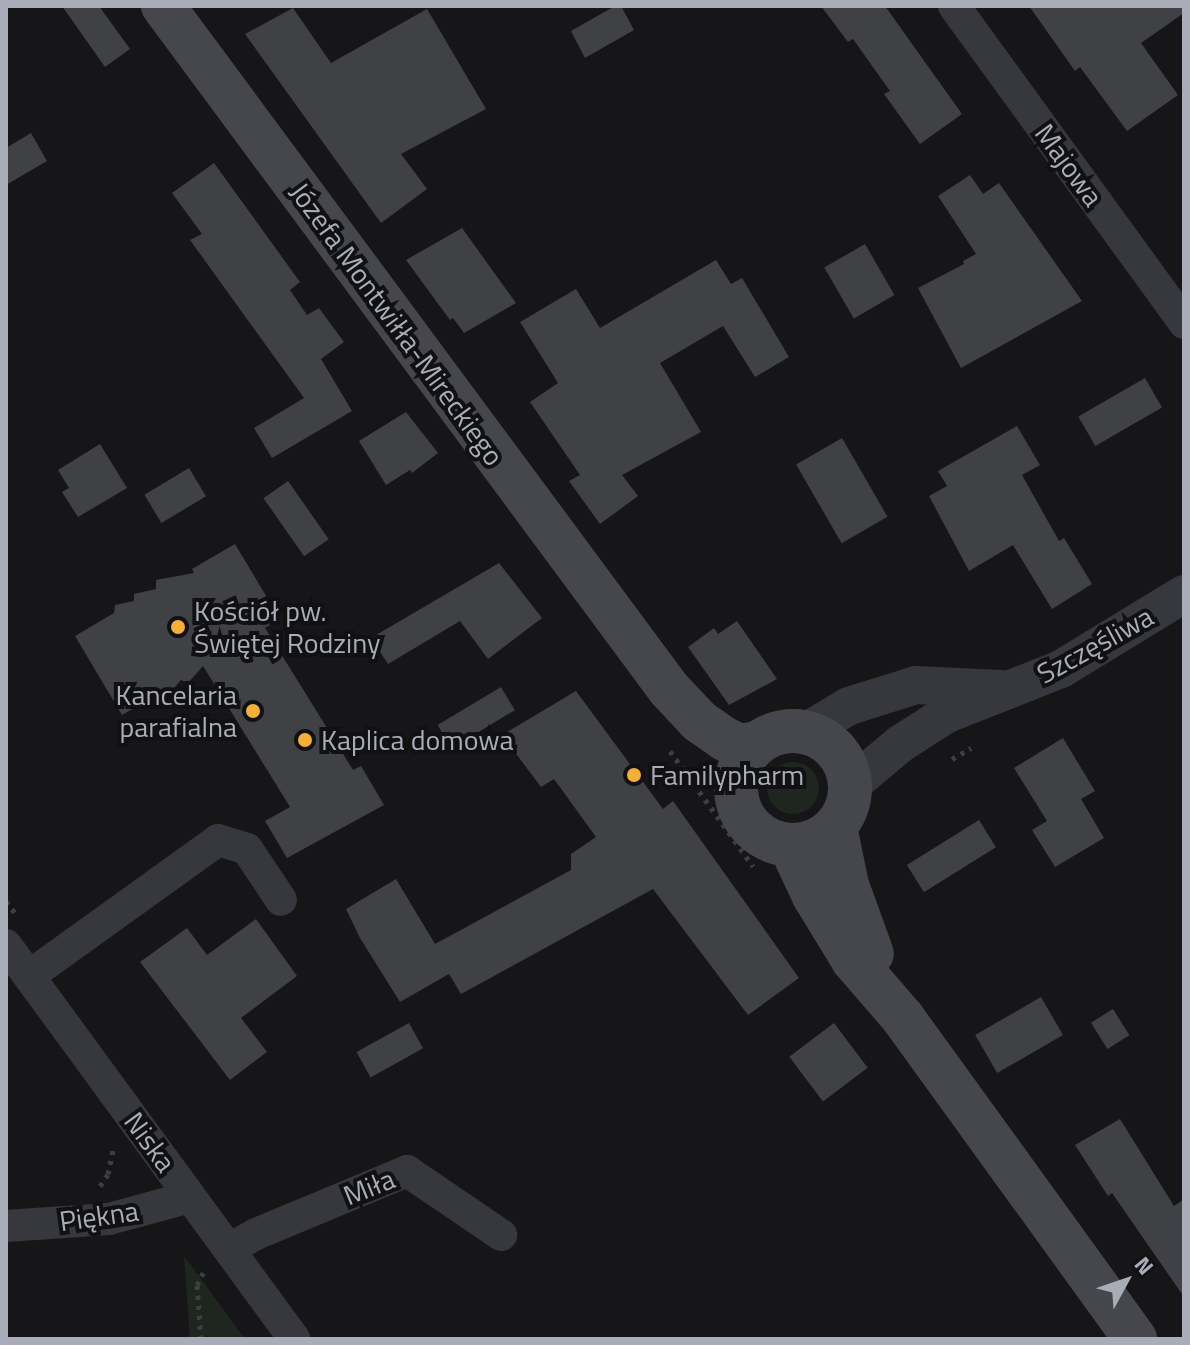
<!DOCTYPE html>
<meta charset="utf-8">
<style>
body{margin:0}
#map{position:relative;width:1190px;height:1345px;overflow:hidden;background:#161618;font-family:"Titillium Web",sans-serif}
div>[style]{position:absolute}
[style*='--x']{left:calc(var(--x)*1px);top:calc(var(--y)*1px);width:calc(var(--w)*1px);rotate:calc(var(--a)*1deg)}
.green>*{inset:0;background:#1e261f}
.round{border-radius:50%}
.building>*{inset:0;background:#404145;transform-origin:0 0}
.path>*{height:5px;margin-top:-2.5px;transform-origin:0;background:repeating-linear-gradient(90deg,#3d3f44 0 4px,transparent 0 10px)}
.minor>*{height:32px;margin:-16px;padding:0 16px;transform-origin:16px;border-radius:16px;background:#37383d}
.tertiary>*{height:38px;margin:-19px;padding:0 19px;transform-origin:19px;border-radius:19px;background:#37383d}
.secondary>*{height:44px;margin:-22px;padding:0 22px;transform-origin:22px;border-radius:22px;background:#45474d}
.secondary>.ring{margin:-22px;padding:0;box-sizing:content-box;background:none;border:44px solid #45474d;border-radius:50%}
.dots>*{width:22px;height:22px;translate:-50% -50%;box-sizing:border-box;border:4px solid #111113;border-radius:50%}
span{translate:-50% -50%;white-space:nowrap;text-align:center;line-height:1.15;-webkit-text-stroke:8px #111113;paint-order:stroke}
.street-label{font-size:28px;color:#a8adb8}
.poi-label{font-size:28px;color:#a8adb8}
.left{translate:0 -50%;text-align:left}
.right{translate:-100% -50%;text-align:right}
.frame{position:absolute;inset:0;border:8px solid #a8adb8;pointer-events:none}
.north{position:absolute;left:1086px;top:1241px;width:80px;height:80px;-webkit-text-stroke:6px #111113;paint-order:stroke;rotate:50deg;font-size:22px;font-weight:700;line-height:32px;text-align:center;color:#a8adb8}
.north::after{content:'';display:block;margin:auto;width:28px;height:36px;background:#a8adb8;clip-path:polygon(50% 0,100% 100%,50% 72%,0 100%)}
</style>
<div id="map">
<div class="green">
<div class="round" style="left:767px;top:762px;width:52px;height:52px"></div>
<div style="clip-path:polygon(184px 1256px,245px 1339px,190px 1339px)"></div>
</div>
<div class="building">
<div style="clip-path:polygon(62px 6px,99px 6px,130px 49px,105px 67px)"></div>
<div style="clip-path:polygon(615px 6px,621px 6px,634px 30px,585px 58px,571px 31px)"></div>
<div style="clip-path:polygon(821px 6px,885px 6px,962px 114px,920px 144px,884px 94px,890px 91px,853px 39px,848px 42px)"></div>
<div style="clip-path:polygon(1029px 6px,1184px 6px,1184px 13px,1141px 43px,1178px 95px,1127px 131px,1080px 67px,1075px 71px)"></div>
<div style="clip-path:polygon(293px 8px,331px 63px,427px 9px,486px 109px,401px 154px,427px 189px,381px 223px,245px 34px)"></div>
<div style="clip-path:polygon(31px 133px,47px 161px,6px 185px,6px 148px)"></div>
<div style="clip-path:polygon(214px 163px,300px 282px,290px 290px,307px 315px,319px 308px,344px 342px,321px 359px,352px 411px,272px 458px,254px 428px,304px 398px,190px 240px,202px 234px,172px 193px)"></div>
<div style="clip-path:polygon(970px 175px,983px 194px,999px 183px,1082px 301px,961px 368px,918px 288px,964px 264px,963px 261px,976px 254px,938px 196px)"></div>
<div style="clip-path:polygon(462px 228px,516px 303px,464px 333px,453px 318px,450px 320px,406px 260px)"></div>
<div style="left:865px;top:244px;width:59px;height:47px;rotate:60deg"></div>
<div style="clip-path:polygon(716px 260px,731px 284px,742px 278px,789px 357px,755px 377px,723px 326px,660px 363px,701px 432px,622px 475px,638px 496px,600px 524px,569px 481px,580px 475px,530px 402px,558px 383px,520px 322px,576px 289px,600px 328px)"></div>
<div style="left:1145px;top:378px;width:34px;height:77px;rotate:60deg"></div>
<div style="clip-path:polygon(406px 412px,438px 453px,412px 473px,410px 470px,386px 485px,359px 441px)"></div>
<div style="clip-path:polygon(1017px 426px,1040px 465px,1022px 475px,1059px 541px,1064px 538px,1092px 584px,1052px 609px,1013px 545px,969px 571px,929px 496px,947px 486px,938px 471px)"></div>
<div style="left:842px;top:438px;width:91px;height:53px;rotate:60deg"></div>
<div style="clip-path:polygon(100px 444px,127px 488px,78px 517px,62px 492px,69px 488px,58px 470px)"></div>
<div style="left:189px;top:468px;width:33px;height:52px;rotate:59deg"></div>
<div style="left:288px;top:481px;width:71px;height:30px;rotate:55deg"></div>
<div style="clip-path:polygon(235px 544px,280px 619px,265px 628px,353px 770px,361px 766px,384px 805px,287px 858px,265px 821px,290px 807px,203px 666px,188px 683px,181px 680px,168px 695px,162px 692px,122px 715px,75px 636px,114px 613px,115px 605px,134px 601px,134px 594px,156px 589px,156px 580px,194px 573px,192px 569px)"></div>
<div style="clip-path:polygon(499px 563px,542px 618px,488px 659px,460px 621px,388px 664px,371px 638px)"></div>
<div style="clip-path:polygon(737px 621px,777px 679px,729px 705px,688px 647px,714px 628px,718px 634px)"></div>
<div style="left:501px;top:687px;width:27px;height:74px;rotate:59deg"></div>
<div style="clip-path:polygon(576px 691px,663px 809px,673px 801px,799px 978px,748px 1015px,653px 889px,461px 994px,449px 974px,400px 1002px,360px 938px,346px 909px,396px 879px,435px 944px,571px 870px,571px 854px,596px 837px,554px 779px,541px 787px,502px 735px)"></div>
<div style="clip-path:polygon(1063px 738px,1095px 791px,1081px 799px,1104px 838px,1055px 867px,1032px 830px,1047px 821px,1014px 768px)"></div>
<div style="left:979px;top:820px;width:32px;height:85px;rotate:58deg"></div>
<div style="clip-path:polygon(256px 919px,297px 976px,241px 1018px,267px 1052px,230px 1080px,140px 962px,187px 928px,207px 955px)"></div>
<div style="left:1041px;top:997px;width:44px;height:76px;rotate:60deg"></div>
<div style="left:1113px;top:1009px;width:31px;height:26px;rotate:58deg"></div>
<div style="left:409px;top:1023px;width:29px;height:60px;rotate:61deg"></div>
<div style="left:834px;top:1023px;width:56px;height:56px;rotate:53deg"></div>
<div style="clip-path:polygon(1120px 1119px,1174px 1206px,1184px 1199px,1184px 1297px,1112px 1193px,1108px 1196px,1075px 1145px)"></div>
</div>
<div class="path">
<div style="--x:670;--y:751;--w:142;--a:54.2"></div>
<div style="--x:952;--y:759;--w:22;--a:-30"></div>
<div style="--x:6;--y:901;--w:15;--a:53"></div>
<div style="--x:100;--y:1186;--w:14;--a:-56"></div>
<div style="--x:108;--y:1174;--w:24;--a:-78"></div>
<div style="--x:201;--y:1339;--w:54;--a:-94.2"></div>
<div style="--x:197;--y:1285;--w:16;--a:-63"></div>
</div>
<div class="minor">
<div style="--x:954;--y:6;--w:392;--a:54"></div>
<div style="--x:6;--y:945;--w:488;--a:53.8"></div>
<div style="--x:29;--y:976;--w:233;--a:-35.7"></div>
<div style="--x:218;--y:840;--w:30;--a:17"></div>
<div style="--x:247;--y:849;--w:61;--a:56.3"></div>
<div style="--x:6;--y:1226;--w:103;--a:-3.9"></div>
<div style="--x:109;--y:1219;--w:84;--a:-15.2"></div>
<div style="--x:229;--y:1249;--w:31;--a:-29"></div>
<div style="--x:256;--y:1234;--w:164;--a:-22.6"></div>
<div style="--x:407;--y:1171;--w:114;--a:34.2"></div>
</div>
<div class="tertiary">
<div style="--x:805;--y:732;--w:51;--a:-30.6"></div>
<div style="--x:849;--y:706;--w:70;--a:-17.4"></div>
<div style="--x:916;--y:685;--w:84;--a:2.7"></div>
<div style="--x:850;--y:786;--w:65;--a:-40"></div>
<div style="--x:900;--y:744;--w:56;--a:-32.6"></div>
<div style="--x:947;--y:714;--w:123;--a:-21.5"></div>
<div style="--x:1061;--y:669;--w:144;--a:-31.4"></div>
</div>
<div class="secondary">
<div style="--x:163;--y:6;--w:850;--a:53.47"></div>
<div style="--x:669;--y:689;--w:44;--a:46.8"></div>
<div style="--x:699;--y:721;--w:32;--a:35"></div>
<div style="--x:725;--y:739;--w:17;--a:24"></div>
<div style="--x:741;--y:746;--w:16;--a:-11"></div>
<div class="ring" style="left:736px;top:731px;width:70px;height:70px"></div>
<div style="--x:835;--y:827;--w:59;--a:78.3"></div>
<div style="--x:847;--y:885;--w:73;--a:70.1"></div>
<div style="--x:790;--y:845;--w:56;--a:64.8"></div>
<div style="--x:814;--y:896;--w:75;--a:58.6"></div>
<div style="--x:853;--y:960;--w:77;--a:49.2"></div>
<div style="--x:903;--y:1018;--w:396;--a:54.1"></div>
</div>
<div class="dots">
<div style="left:178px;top:627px;background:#f2b134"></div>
<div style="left:253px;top:711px;background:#f2b134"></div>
<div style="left:305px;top:740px;background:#f2b134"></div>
<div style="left:634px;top:775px;background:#f2b134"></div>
</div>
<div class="street-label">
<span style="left:1069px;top:165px;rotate:54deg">Majowa</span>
<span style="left:397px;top:324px;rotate:54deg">Józefa Montwiłła-Mireckiego</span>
<span style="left:1095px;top:645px;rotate:-29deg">Szczęśliwa</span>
<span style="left:150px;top:1142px;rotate:54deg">Niska</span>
<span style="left:369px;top:1187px;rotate:-22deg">Miła</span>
<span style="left:99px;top:1216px;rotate:-8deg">Piękna</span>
</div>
<div class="poi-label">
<span class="left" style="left:194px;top:627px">Kościół pw.<br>Świętej Rodziny</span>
<span class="right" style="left:237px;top:711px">Kancelaria<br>parafialna</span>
<span class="left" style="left:321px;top:740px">Kaplica domowa</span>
<span class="left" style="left:650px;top:775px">Familypharm</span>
</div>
<div class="frame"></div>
<div class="north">N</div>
</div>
